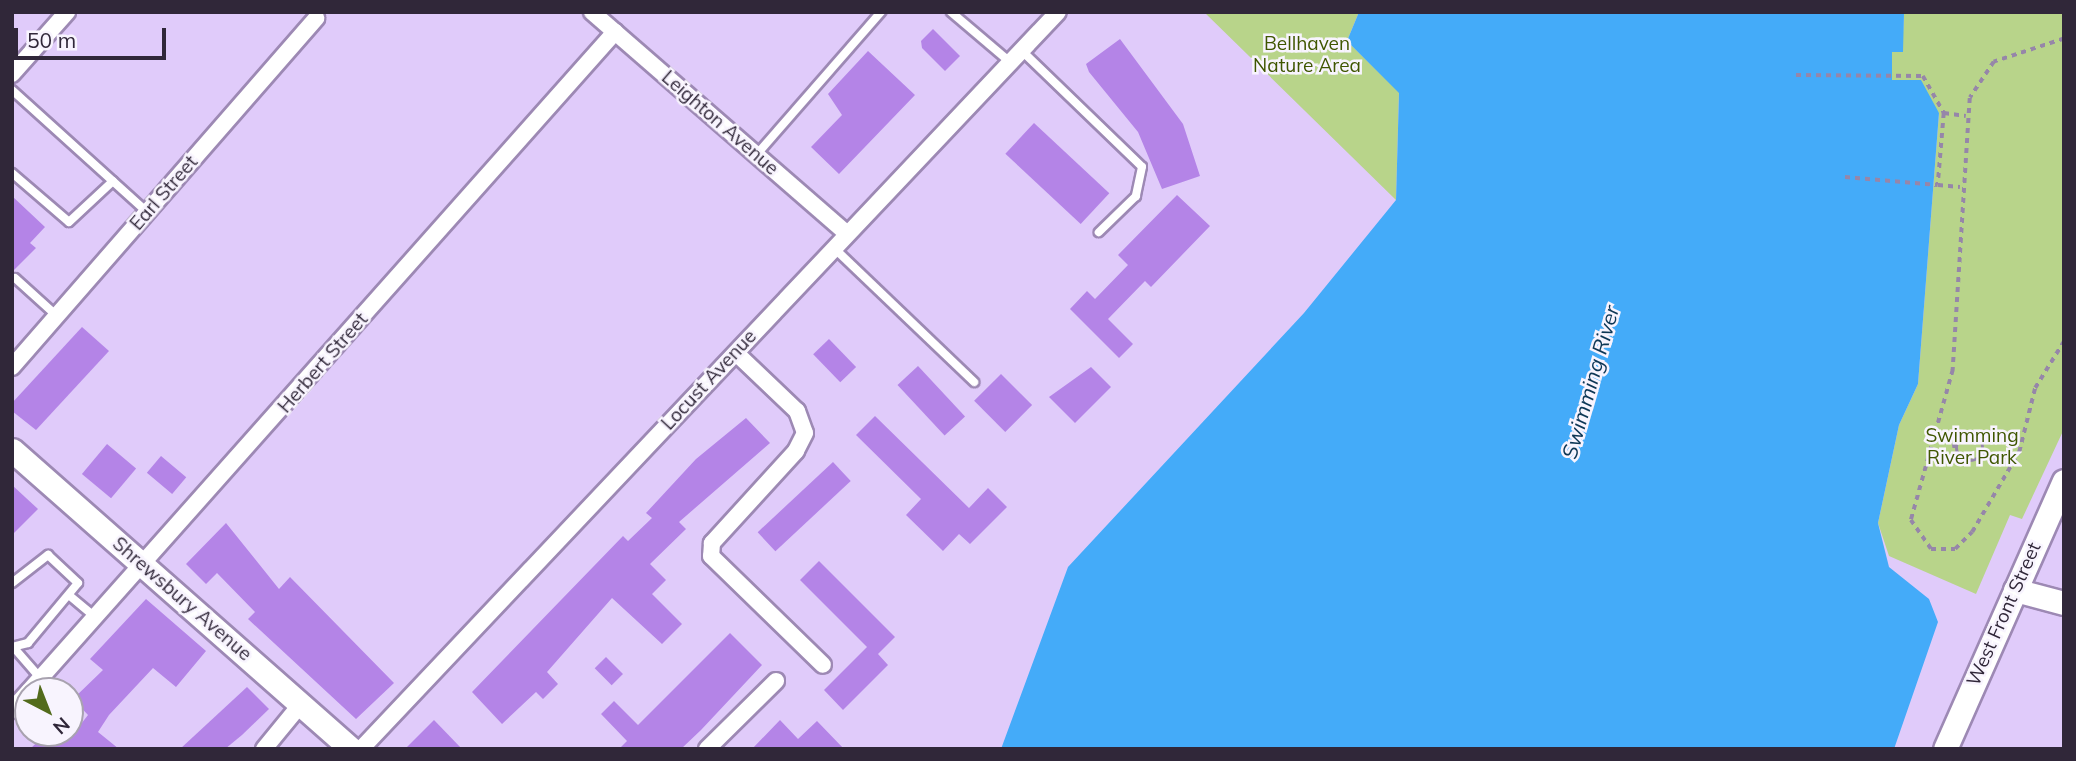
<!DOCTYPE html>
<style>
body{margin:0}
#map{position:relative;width:2076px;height:761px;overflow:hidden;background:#e0cbfa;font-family:Mulish,sans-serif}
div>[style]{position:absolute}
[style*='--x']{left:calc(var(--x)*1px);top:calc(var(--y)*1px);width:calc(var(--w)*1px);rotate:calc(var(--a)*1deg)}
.green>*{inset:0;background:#b8d48a}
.water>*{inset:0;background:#44abf9}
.building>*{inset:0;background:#b484e7;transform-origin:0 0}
.path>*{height:3.5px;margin-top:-1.75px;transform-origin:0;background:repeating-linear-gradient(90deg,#9686a9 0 5px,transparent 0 10px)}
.path>.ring{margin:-1.75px;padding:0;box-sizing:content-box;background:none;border:3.5px solid #9686a9;border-radius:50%}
.roads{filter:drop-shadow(2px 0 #9d89b4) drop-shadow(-2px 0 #9d89b4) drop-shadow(0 2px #9d89b4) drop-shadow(0 -2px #9d89b4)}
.lane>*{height:8px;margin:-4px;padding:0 4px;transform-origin:4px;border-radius:4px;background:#fff}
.street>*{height:16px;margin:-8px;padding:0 8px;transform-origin:8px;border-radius:8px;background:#fff}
.secondary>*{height:23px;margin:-11.5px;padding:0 11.5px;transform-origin:11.5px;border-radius:11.5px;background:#fff}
span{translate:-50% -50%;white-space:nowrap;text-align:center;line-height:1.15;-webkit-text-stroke:5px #f8f4fe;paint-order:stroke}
.park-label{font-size:19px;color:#3f5600}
.street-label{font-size:19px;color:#302739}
.water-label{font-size:21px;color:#0d3756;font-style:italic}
.frame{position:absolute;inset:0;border:14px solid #302739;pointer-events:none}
.north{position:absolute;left:14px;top:677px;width:70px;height:70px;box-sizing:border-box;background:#f8f4fe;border:2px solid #a8a2af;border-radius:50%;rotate:138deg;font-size:19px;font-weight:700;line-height:28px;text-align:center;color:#302739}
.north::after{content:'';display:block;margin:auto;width:24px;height:32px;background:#536b1c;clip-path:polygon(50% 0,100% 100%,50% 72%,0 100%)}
.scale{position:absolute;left:14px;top:28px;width:152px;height:32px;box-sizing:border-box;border:4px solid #302739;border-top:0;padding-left:9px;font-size:21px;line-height:24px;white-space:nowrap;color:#302739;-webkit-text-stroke:5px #f8f4fe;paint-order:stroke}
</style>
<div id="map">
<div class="green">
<div style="clip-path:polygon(1204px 12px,1359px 12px,1347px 41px,1399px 92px,1396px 200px)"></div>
<div style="clip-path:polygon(1892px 12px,2064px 12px,2064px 429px,2022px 519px,2010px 515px,1976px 594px,1889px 556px,1878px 523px,1899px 425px,1918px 384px,1939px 113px,1892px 81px,1892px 51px,1902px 52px,1904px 14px)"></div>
</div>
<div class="water">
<div style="clip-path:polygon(1359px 12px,1904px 14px,1903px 52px,1892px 52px,1892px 80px,1921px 80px,1939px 113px,1918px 384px,1899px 425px,1878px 523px,1889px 567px,1929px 599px,1938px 622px,1894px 749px,1001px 749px,1068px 567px,1304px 313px,1396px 200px,1399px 93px,1347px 41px)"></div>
</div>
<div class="building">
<div style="clip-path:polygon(933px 29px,960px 56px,945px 71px,922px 48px,921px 41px)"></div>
<div style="clip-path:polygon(1120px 39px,1183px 124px,1200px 176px,1162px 189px,1138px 132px,1089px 72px,1086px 64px)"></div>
<div style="clip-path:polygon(868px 51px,915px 95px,839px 174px,811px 147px,842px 115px,828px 94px)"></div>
<div style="left:1034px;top:123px;width:103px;height:42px;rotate:43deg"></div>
<div style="clip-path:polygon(1177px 195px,1210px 226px,1151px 287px,1145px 281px,1108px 319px,1133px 344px,1119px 358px,1070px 309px,1087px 291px,1095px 299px,1128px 265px,1118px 255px)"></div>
<div style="clip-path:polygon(12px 196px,45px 227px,30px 243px,36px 248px,12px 272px)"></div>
<div style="clip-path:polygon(82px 327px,109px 351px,36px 430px,12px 411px,12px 403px)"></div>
<div style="left:829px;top:339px;width:39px;height:22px;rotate:46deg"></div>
<div style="left:918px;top:366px;width:69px;height:28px;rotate:47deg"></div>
<div style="clip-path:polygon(1091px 367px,1111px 387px,1075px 423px,1049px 397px)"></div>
<div style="left:1001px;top:374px;width:44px;height:38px;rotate:45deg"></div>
<div style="clip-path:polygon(875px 416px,969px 508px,988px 488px,1007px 507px,970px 544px,959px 534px,943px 551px,906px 515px,921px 499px,856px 435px)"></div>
<div style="clip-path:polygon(746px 418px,770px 443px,679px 522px,686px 529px,650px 564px,666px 580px,652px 594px,682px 624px,662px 644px,612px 598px,547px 672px,558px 684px,543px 699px,536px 692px,502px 724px,472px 692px,623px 536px,628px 541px,652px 518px,646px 513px,696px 459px)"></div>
<div style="left:107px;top:444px;width:38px;height:39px;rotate:40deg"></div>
<div style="left:161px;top:456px;width:33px;height:22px;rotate:40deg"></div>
<div style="left:833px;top:462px;width:26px;height:103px;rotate:47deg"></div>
<div style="clip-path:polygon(12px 485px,38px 509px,12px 535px)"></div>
<div style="clip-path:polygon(226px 523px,279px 589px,290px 577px,394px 683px,356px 719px,248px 619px,255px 612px,217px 573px,206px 584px,186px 564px)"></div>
<div style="clip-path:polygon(819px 561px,895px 637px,878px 654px,888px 665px,843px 710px,824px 690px,867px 647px,800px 580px)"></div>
<div style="clip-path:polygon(146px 599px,206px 651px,176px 687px,153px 668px,109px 715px,98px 732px,119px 749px,30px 749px,47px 733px,74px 733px,88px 715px,73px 699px,103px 670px,90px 659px)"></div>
<div style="clip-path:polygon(730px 633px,762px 665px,701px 730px,681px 749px,619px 749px,627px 741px,601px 714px,614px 701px,638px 725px)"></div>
<div style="left:606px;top:657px;width:24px;height:16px;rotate:45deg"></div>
<div style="clip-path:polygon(247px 687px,269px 709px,242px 735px,225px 749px,180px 749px)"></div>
<div style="clip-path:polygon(434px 720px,462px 749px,405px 749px)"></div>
<div style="clip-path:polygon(780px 720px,798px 739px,817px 721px,844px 749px,752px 749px)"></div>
</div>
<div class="path">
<div style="--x:2064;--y:39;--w:74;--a:161.8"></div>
<div style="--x:1994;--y:62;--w:43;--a:123.7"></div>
<div style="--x:1970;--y:98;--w:273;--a:93.6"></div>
<div style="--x:1953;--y:370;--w:156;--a:105.6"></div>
<div style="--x:1911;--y:520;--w:35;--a:55"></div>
<div style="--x:1931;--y:549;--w:24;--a:0"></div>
<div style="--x:1955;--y:549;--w:24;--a:-45"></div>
<div style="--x:1972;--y:532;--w:93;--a:-59.6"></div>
<div style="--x:2019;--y:452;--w:66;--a:-76"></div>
<div style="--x:2035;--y:388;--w:55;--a:-58.3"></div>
<div style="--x:1796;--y:75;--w:127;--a:0.5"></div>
<div style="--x:1923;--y:76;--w:43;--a:60.4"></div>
<div style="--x:1944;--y:113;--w:72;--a:94.8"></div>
<div style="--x:1938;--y:185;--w:22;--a:5"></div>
<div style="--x:1944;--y:113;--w:22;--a:8"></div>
<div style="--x:1845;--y:177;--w:93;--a:4.9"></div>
<div class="ring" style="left:1957px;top:435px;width:22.5px;height:22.5px"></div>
<div style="--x:1934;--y:438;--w:23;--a:13"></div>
<div style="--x:1954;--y:443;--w:14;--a:82"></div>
<div style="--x:1956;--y:457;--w:7;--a:16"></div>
</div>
<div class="roads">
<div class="lane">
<div style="--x:951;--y:12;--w:77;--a:40.3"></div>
<div style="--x:1021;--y:50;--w:168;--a:44"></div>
<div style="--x:1142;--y:167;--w:30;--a:102"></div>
<div style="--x:1136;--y:196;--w:52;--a:135.8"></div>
<div style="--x:12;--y:90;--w:182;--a:42.1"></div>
<div style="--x:757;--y:154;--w:189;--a:-48.9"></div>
<div style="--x:12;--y:173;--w:75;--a:40.7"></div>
<div style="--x:69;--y:222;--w:60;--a:-43"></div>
<div style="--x:834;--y:248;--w:194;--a:43.7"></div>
<div style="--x:15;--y:278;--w:57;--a:42.1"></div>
<div style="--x:12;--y:583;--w:46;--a:-37.9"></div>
<div style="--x:48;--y:555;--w:41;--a:43"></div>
<div style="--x:78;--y:583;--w:78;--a:129.8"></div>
<div style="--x:28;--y:643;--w:16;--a:166"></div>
<div style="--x:70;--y:596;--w:31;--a:40"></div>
<div style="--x:15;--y:649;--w:38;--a:49"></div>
</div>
<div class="street">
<div style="--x:592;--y:12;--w:338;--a:41"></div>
<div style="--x:12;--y:74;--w:83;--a:-48.4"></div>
<div style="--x:736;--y:353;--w:84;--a:43.6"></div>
<div style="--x:797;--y:411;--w:23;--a:70"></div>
<div style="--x:805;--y:433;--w:20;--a:117"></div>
<div style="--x:796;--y:451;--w:125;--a:132.4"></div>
<div style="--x:712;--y:543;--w:13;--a:94"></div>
<div style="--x:711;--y:556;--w:156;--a:44.2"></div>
<div style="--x:12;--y:367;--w:463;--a:-48.9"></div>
<div style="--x:29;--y:691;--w:882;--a:-48.36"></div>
<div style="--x:12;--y:710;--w:24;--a:-48"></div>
<div style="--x:264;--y:749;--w:58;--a:-50.6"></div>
<div style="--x:361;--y:749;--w:1014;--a:-46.6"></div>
<div style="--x:707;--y:749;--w:97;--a:-44.6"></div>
</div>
<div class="secondary">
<div style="--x:12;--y:450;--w:452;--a:41.4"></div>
<div style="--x:2015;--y:590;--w:51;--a:14.9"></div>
<div style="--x:1945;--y:749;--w:293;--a:-66.1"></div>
</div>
</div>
<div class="park-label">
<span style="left:1307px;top:55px">Bellhaven<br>Nature Area</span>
<span style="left:1972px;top:447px">Swimming<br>River Park</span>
</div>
<div class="street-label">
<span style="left:720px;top:123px;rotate:41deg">Leighton Avenue</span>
<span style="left:164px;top:193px;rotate:-49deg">Earl Street</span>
<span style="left:323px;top:363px;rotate:-49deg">Herbert Street</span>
<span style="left:709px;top:380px;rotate:-47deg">Locust Avenue</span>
<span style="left:182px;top:599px;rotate:41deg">Shrewsbury Avenue</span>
<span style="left:2004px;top:614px;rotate:-66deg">West Front Street</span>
</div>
<div class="water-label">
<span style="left:1590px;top:382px;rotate:-74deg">Swimming River</span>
</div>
<div class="frame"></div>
<div class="north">N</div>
<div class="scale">50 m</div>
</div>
